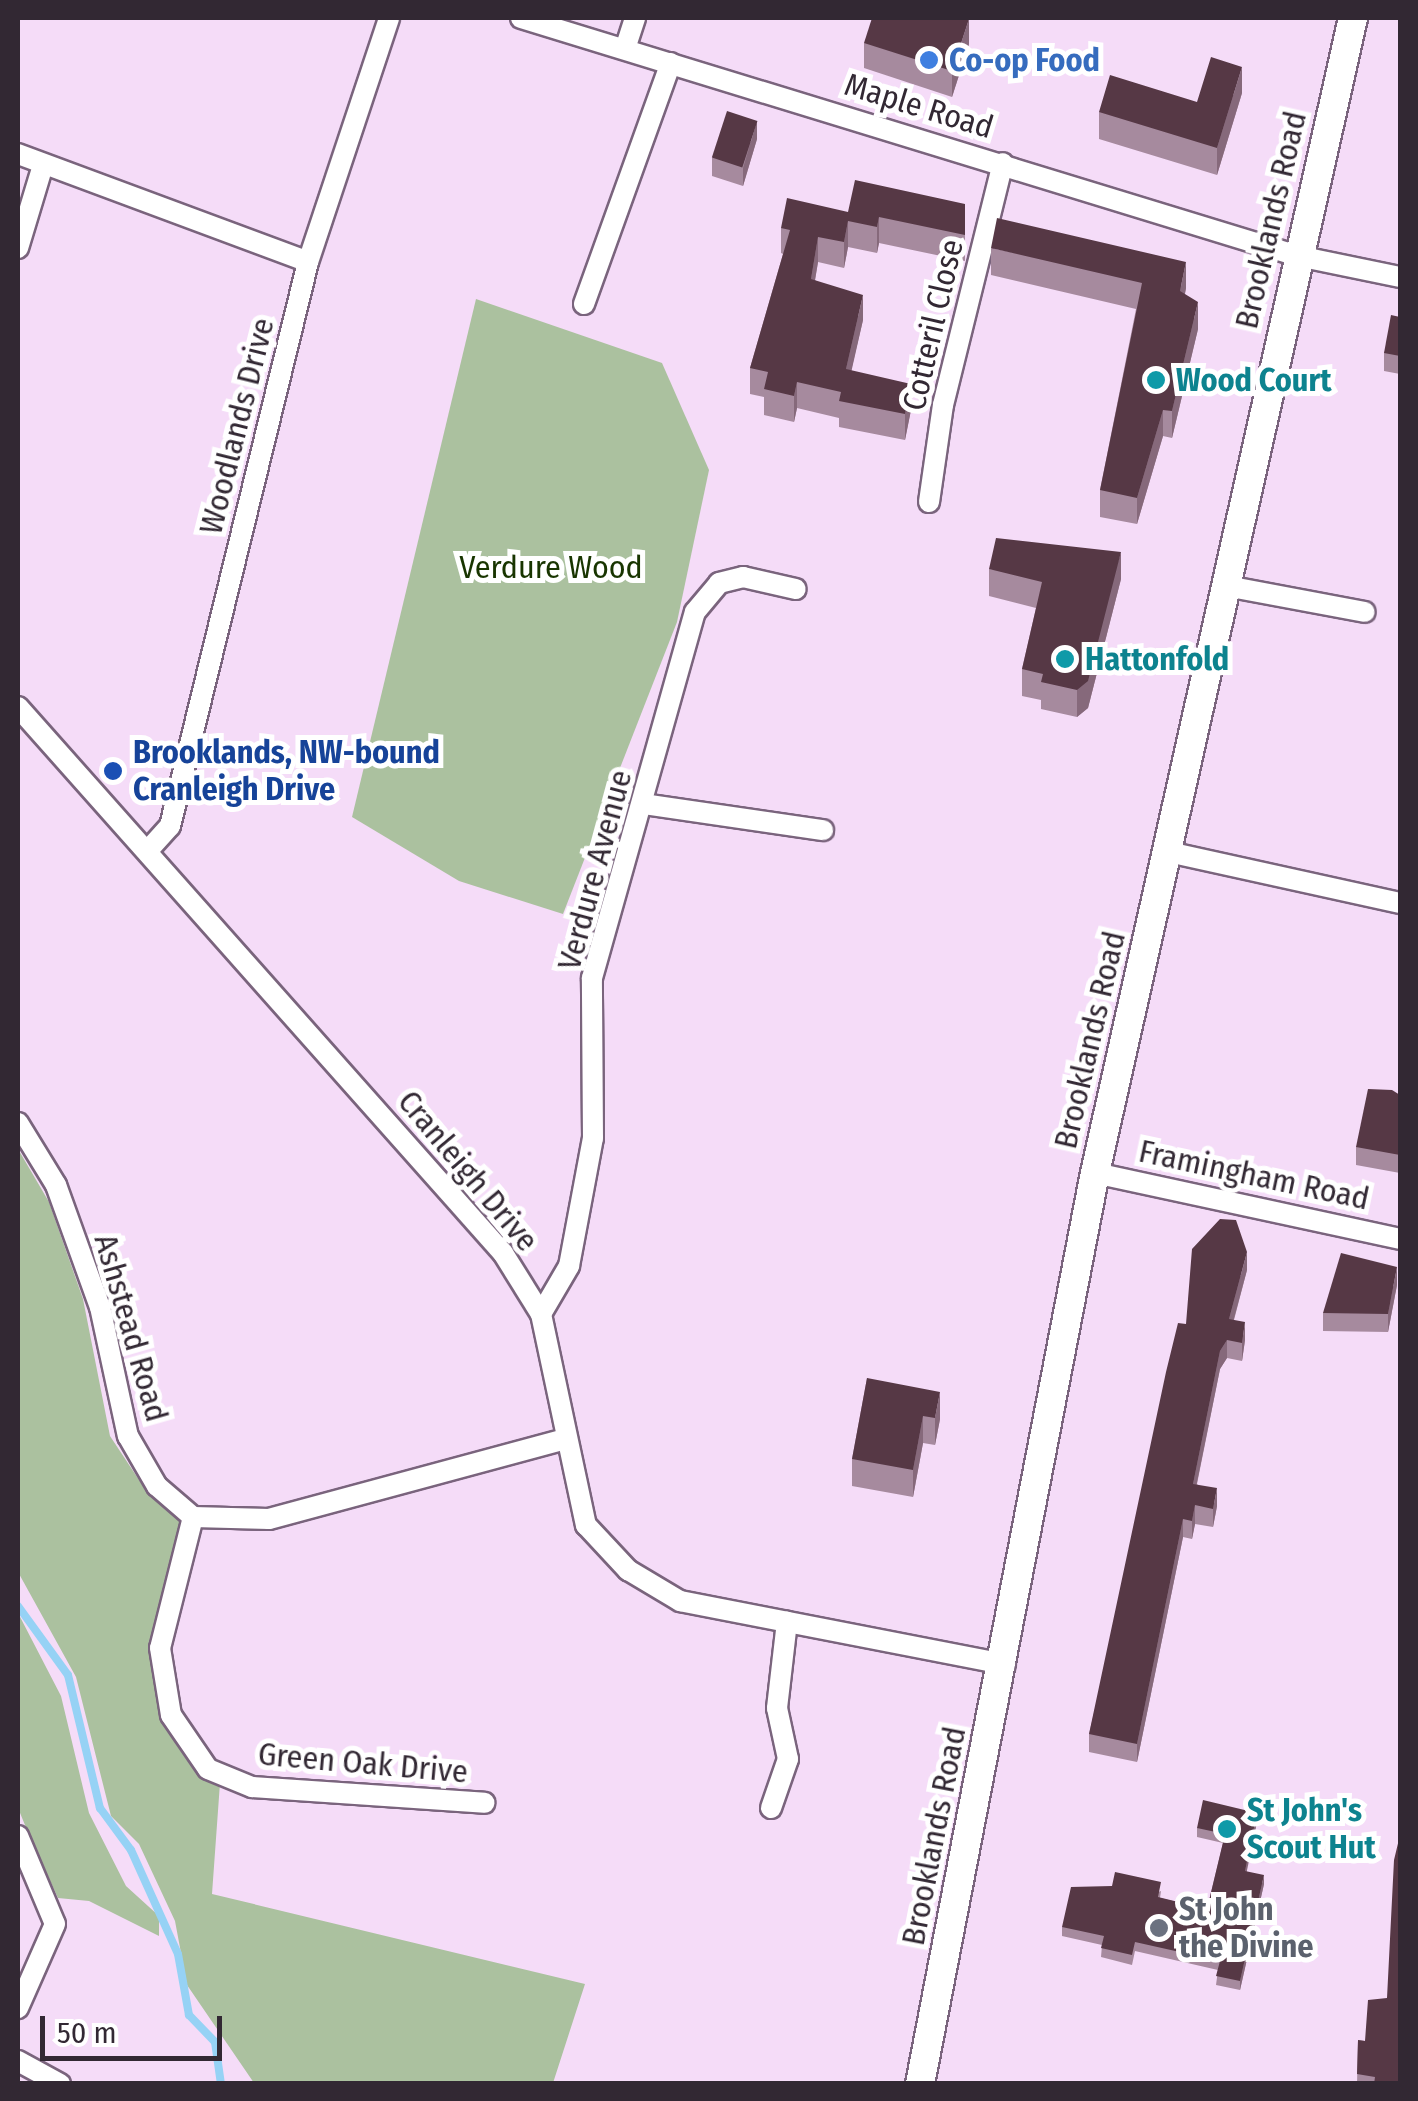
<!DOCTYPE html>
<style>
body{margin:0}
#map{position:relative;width:1418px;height:2101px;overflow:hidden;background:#f5dcf8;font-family:"Fira Sans Condensed",sans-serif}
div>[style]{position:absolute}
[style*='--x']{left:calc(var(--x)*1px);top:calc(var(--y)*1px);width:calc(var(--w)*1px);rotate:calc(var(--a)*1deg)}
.green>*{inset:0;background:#abc19f}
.stream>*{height:8px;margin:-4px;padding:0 4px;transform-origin:4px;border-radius:4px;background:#96d2f5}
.roads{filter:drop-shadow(2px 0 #7a647d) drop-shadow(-2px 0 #7a647d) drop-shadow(0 2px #7a647d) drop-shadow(0 -2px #7a647d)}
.street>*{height:20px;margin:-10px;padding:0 10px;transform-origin:10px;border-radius:10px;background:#fff}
.secondary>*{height:28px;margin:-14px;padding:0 14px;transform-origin:14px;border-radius:14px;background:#fff}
.wall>*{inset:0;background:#a68a9e}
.shaded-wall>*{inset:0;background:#86697b}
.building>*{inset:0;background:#563845;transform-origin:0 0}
.dots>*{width:28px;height:28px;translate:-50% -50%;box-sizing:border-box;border:5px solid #fff;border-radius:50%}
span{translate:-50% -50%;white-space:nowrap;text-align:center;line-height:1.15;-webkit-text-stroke:10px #fff;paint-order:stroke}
.shop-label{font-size:32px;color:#366cbe;font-weight:700}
.left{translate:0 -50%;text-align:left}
.street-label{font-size:32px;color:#322833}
.culture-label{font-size:32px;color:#0d838f;font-weight:700}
.park-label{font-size:32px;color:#183500}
.transit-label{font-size:32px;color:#164399;font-weight:700}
.worship-label{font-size:32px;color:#5b616d;font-weight:700}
.frame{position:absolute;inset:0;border:20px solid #322833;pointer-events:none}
.scale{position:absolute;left:40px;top:2016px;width:182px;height:45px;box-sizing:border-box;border:5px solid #322833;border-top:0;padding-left:12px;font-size:30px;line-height:35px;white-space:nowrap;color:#322833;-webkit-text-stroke:8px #fff;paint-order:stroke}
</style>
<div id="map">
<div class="green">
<div style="clip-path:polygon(476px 299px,662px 363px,709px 470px,677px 622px,563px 914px,459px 881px,352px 817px)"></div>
<div style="clip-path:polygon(18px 1149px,49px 1202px,83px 1299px,110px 1436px,147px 1492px,184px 1520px,151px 1658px,178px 1746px,220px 1783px,212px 1894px,585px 1984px,553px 2083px,254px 2083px,187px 1985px,175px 1921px,139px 1844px,111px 1816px,76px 1677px,18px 1572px)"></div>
<div style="clip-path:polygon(18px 1613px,61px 1696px,89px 1813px,126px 1886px,159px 1916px,159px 1936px,89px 1901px,58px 1898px,27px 1830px,18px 1808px)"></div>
</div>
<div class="stream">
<div style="--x:18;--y:1606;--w:85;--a:54.1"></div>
<div style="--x:68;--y:1675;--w:137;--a:76.5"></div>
<div style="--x:100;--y:1808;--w:52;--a:53.6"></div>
<div style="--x:131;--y:1850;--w:114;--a:65.7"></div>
<div style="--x:178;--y:1954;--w:62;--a:79.8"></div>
<div style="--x:189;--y:2015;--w:37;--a:46"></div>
<div style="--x:215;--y:2042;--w:42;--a:81.9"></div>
</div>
<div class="roads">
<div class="street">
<div style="--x:521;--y:18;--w:813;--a:17.03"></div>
<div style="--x:1298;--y:256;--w:104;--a:11.6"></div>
<div style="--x:625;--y:49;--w:33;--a:-72"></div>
<div style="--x:18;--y:154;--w:309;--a:20.4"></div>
<div style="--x:18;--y:248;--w:87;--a:-73.2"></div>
<div style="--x:584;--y:304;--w:256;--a:-70.2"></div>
<div style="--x:929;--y:502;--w:98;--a:-81.8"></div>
<div style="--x:943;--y:405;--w:249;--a:-76.1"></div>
<div style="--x:1226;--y:586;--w:141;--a:10.6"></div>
<div style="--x:18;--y:707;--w:730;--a:48.39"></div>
<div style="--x:503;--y:1253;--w:72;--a:58.1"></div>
<div style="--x:541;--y:1314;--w:216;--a:78"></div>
<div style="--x:586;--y:1525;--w:62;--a:47"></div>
<div style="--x:628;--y:1570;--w:61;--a:30.8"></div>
<div style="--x:680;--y:1601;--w:331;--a:11"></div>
<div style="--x:644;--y:804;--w:181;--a:8.3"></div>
<div style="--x:151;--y:847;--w:28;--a:-48"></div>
<div style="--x:170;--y:826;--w:581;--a:-76.25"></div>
<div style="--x:308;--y:262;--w:257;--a:-71.6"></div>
<div style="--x:1168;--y:852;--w:238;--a:12.4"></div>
<div style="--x:18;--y:1123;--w:73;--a:58.5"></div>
<div style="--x:56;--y:1185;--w:130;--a:70.2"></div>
<div style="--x:100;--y:1307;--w:132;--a:77.8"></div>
<div style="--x:128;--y:1436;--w:58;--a:59.9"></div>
<div style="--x:157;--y:1486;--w:48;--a:40.7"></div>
<div style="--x:193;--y:1517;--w:76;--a:1.5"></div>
<div style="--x:269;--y:1519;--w:308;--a:-15.1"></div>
<div style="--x:1095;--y:1173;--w:312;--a:12.2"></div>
<div style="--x:541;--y:1314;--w:56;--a:-59.7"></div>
<div style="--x:569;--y:1266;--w:130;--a:-79.4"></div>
<div style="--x:593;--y:1138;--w:160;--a:-90.4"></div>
<div style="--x:592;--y:978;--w:380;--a:-74.3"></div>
<div style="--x:695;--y:612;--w:38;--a:-50"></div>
<div style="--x:719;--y:583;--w:25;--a:-14"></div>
<div style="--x:743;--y:577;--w:54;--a:12.8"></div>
<div style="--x:193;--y:1517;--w:135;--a:104.1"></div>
<div style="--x:160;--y:1648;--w:68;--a:80.7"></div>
<div style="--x:171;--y:1715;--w:65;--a:55.6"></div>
<div style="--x:208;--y:1769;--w:48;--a:22.2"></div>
<div style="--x:252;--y:1787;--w:233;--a:3.9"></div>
<div style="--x:771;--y:1808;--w:52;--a:-70.9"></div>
<div style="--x:788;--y:1759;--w:52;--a:-102.2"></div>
<div style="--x:777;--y:1708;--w:87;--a:-83.4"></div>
<div style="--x:18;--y:1836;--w:95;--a:67.2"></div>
<div style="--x:55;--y:1924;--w:92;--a:113.8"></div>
<div style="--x:18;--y:2061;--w:48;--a:28.7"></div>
</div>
<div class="secondary">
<div style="--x:920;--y:2084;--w:928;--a:-79.13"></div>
<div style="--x:1095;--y:1173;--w:1183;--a:-77.41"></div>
</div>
</div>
<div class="wall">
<div style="clip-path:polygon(864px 43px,969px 44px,952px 97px,864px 68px)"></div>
<div style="clip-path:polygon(1242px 93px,1217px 175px,1099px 139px,1099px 112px,1197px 102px)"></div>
<div style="clip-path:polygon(757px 139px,743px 186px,712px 176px,712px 158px)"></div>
<div style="clip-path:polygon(965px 204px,965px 261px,879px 243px,877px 253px,848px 247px,844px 268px,818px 262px,815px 280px,863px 320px,851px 371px,911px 410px,905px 440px,839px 427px,839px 418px,797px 408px,794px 422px,764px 415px,764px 397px,750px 394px,750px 368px,783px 254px,781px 253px,781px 228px,848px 212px)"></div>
<div style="clip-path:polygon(991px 248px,1186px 288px,1185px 294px,1198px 329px,1172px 438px,1163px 436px,1137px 524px,1100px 517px,1100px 490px,1136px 309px,991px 275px)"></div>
<div style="clip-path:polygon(1400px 317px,1400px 374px,1384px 371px,1384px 353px)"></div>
<div style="clip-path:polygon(989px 569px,1121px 579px,1088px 708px,1077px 717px,1041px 709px,1041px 700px,1022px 696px,1022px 669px,1036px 608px,989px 596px)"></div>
<div style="clip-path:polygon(1400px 1095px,1400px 1173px,1356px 1165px,1356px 1147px)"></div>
<div style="clip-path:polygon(1247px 1270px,1234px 1320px,1245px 1340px,1242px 1361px,1227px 1358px,1220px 1369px,1197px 1484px,1217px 1506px,1213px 1527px,1195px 1524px,1192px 1539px,1183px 1537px,1137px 1762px,1089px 1752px,1089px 1734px,1186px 1324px)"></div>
<div style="clip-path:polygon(1397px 1285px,1388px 1332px,1323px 1331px,1323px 1313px)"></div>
<div style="clip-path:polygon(867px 1378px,940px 1419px,935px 1445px,923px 1443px,913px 1497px,852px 1486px,852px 1459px)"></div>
<div style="clip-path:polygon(1257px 1822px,1246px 1871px,1264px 1884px,1240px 1990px,1216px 1985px,1218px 1970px,1135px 1951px,1132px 1965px,1101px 1957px,1102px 1945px,1062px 1936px,1062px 1927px,1161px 1891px,1160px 1898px,1207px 1909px,1223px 1843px,1197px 1837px,1197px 1828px)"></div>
<div style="clip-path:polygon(1387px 1998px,1400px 2084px,1357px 2084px,1358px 2040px,1365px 2041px)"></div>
</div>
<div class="shaded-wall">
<div style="clip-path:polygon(969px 19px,969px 44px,952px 97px,952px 71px)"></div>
<div style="clip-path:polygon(1242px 67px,1242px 93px,1217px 175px,1217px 148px)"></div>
<div style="clip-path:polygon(757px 121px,757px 139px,743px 186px,743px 168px)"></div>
<div style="clip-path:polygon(879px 217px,879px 243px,877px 253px,877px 227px)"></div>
<div style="clip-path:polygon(848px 221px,848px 247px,844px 268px,844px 242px)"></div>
<div style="clip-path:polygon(818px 237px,818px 262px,811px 304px,811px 279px)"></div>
<div style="clip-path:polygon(1186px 262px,1186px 288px,1180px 318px,1180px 291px)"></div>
<div style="clip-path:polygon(863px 295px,863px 320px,846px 395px,846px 369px)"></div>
<div style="clip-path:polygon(1198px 302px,1198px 329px,1172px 438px,1172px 411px)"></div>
<div style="clip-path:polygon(797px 382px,797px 408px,794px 422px,794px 396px)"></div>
<div style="clip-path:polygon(911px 384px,911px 410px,905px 440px,905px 414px)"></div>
<div style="clip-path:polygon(1163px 410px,1163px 436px,1137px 524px,1137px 498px)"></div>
<div style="clip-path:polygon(1121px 552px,1121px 579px,1088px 708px,1077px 717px,1077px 690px)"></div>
<div style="clip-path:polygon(1247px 1252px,1247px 1270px,1229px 1337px,1229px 1319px)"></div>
<div style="clip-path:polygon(1397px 1267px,1397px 1285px,1388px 1332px,1388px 1314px)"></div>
<div style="clip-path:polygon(1245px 1322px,1245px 1340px,1242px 1361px,1242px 1343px)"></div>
<div style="clip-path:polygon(1227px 1340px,1227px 1358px,1220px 1369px,1193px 1502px,1193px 1484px,1220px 1351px)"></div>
<div style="clip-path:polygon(940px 1392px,940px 1419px,935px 1445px,935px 1418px)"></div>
<div style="clip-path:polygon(923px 1416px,923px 1443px,913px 1497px,913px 1470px)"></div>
<div style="clip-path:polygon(1217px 1488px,1217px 1506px,1213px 1527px,1213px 1509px)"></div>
<div style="clip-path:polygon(1195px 1505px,1195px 1524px,1192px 1539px,1192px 1521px)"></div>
<div style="clip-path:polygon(1183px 1519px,1183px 1537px,1137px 1762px,1137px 1744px)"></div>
<div style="clip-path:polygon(1257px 1813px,1257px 1822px,1245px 1880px,1245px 1871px)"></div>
<div style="clip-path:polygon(1264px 1875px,1264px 1884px,1240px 1990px,1240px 1981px)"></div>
</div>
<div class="building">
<div style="clip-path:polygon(872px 18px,965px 18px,969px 19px,952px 71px,864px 43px)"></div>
<div style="clip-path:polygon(1211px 57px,1242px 67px,1217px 148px,1099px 112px,1110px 75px,1197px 102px)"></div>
<div style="left:727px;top:111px;width:32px;height:49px;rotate:18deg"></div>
<div style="clip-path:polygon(855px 180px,965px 204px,965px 235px,879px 217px,877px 227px,848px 221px,844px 242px,818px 237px,811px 279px,863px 295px,846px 369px,911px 384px,905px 414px,839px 401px,841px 392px,797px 382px,794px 396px,764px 389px,768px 372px,750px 368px,790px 230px,781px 228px,787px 198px,848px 212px)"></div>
<div style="clip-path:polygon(997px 218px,1186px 262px,1180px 291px,1198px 302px,1172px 411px,1163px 410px,1137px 498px,1100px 490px,1142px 283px,991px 248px)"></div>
<div style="clip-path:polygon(1391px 315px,1400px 317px,1400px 356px,1384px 353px)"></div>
<div style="clip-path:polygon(996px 538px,1121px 552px,1088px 681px,1077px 690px,1041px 682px,1043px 674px,1022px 669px,1042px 582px,989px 569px)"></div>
<div style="clip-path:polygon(1368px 1089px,1392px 1090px,1400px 1095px,1400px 1155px,1356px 1147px)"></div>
<div style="clip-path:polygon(1220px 1219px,1236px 1220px,1247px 1252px,1229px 1319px,1245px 1322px,1242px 1343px,1227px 1340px,1220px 1351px,1193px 1484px,1217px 1488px,1213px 1509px,1195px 1505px,1192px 1521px,1183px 1519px,1137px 1744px,1089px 1734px,1166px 1372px,1178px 1323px,1186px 1324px,1192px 1249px)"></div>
<div style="clip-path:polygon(1341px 1253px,1397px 1267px,1388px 1314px,1323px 1313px)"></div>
<div style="clip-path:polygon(867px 1378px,940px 1392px,935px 1418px,923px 1416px,913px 1470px,852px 1459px)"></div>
<div style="clip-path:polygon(1203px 1800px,1257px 1813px,1245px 1871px,1264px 1875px,1240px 1981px,1216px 1976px,1220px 1961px,1135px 1942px,1132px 1955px,1101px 1948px,1104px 1936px,1062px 1927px,1071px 1887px,1112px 1886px,1115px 1872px,1161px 1882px,1158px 1897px,1207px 1909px,1225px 1834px,1197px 1828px)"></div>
<div style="clip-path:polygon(1400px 1835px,1400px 2084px,1374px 2084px,1375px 2077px,1357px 2074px,1358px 2040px,1365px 2041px,1368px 2000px,1387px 1998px,1394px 1860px)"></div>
</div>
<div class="dots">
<div style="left:929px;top:60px;background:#3f7fe0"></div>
<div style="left:1156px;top:380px;background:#0f9aa8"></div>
<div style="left:1065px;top:659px;background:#0f9aa8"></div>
<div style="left:113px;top:771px;background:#1a4fb4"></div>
<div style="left:1227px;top:1829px;background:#0f9aa8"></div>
<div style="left:1159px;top:1928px;background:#6b7280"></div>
</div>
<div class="shop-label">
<span class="left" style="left:949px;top:60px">Co-op Food</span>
</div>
<div class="street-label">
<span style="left:919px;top:106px;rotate:17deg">Maple Road</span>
<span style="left:1271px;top:220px;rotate:-77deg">Brooklands Road</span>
<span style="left:933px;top:325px;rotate:-77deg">Cotteril Close</span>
<span style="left:237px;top:426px;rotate:-76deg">Woodlands Drive</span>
<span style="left:595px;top:870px;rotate:-75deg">Verdure Avenue</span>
<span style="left:1090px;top:1040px;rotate:-77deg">Brooklands Road</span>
<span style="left:468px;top:1171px;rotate:50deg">Cranleigh Drive</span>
<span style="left:1254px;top:1175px;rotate:12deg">Framingham Road</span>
<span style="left:131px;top:1328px;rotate:74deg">Ashstead Road</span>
<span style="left:363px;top:1763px;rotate:5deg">Green Oak Drive</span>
<span style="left:934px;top:1836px;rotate:-79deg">Brooklands Road</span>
</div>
<div class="culture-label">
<span class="left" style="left:1176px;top:380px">Wood Court</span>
<span class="left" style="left:1085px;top:659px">Hattonfold</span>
<span class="left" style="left:1247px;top:1829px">St John's<br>Scout Hut</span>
</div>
<div class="park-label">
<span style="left:551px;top:567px">Verdure Wood</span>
</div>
<div class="transit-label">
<span class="left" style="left:133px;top:771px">Brooklands, NW-bound<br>Cranleigh Drive</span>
</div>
<div class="worship-label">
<span class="left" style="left:1179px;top:1928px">St John<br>the Divine</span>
</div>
<div class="frame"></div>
<div class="scale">50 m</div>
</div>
